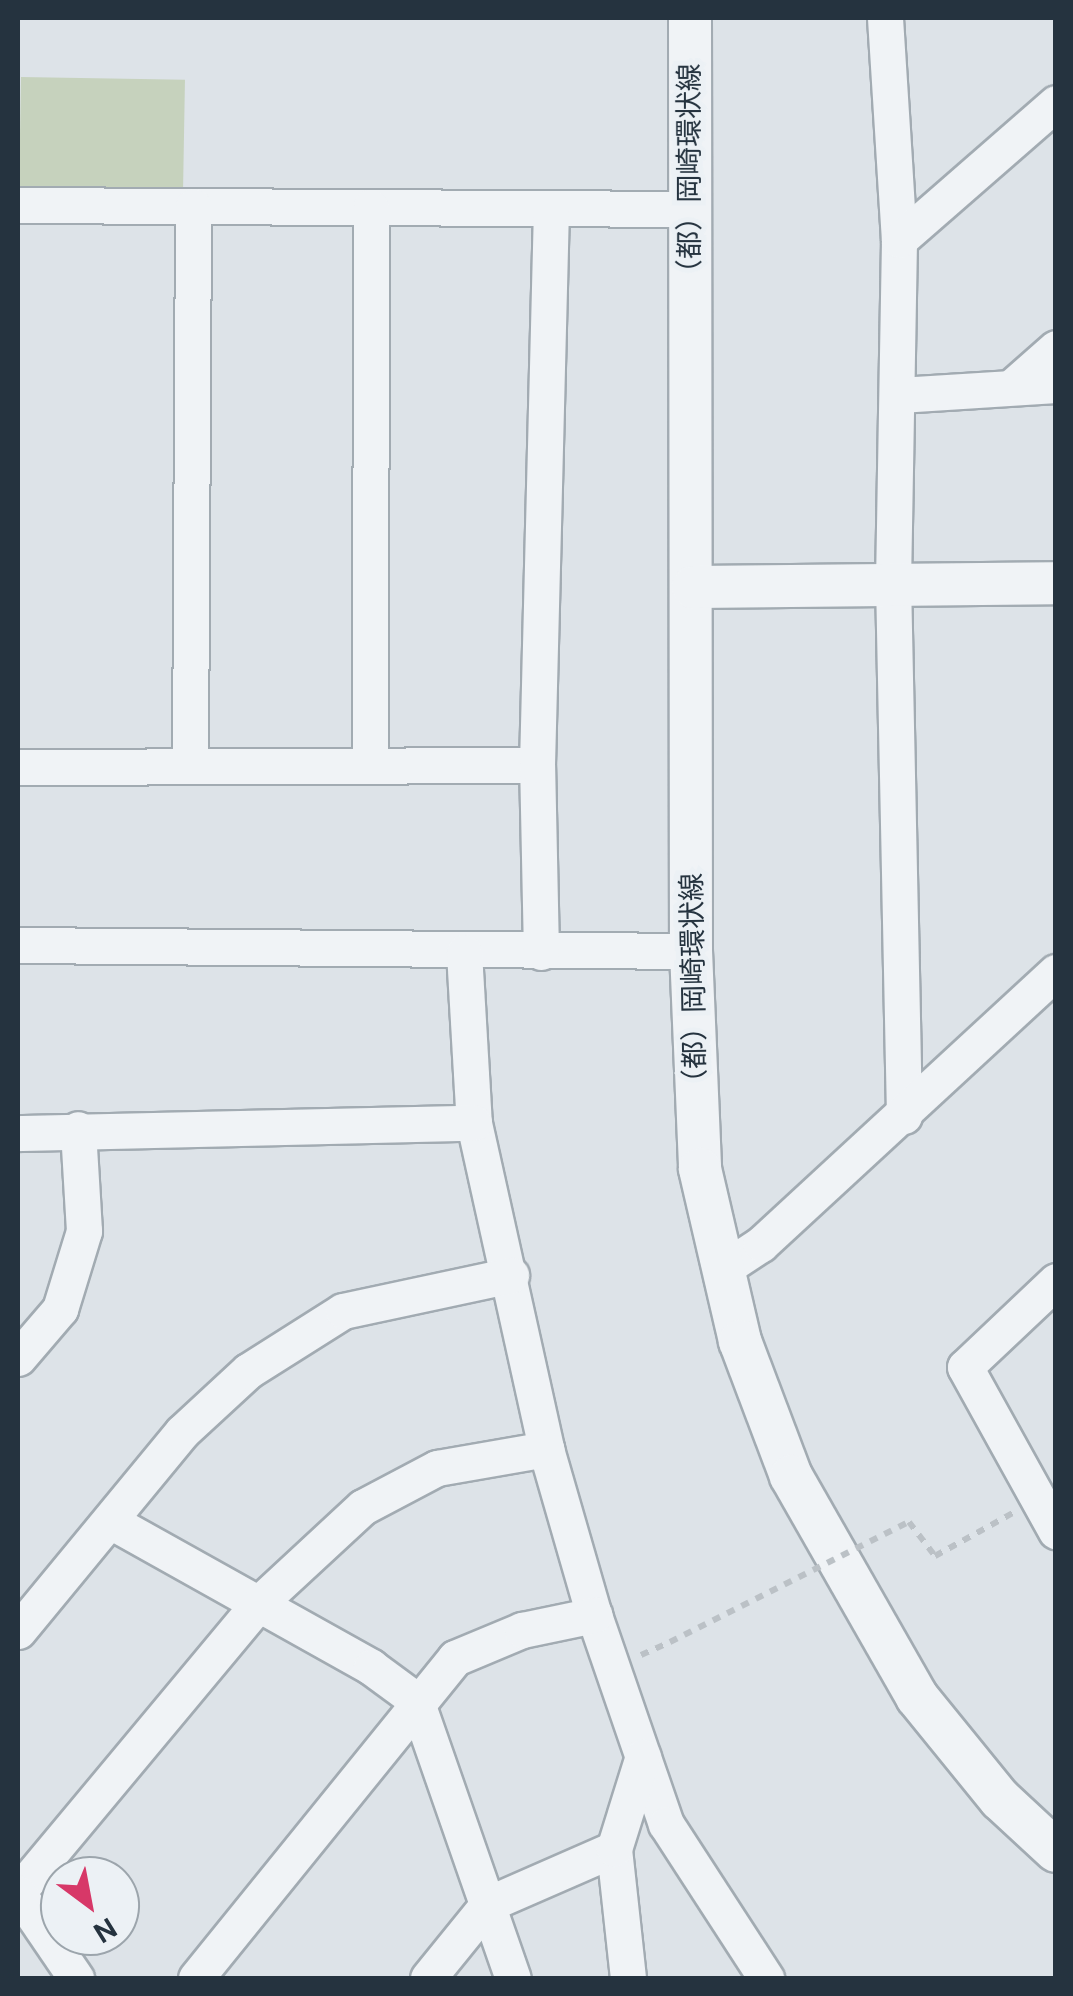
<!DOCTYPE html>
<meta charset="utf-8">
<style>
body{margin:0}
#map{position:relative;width:1073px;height:1996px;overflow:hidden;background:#dde3e8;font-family:"DM Sans","Noto Sans JP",sans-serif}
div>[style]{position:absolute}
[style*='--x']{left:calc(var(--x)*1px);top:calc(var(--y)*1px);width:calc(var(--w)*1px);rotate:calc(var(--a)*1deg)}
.green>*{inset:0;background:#c6d2bd;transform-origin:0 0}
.path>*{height:6px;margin-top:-3px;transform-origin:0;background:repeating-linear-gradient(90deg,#bbc1c6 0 8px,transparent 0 16px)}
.roads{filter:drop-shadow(2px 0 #a2abb2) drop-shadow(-2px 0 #a2abb2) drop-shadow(0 2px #a2abb2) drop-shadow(0 -2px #a2abb2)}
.minor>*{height:35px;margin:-17.5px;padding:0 17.5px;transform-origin:17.5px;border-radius:17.5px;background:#f0f3f6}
.tertiary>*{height:42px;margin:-21px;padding:0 21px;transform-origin:21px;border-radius:21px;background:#f0f3f6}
.path-bridge>*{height:6px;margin-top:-3px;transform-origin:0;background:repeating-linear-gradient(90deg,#bbc1c6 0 8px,transparent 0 16px)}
span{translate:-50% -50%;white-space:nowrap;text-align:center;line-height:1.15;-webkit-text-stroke:10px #ecf1f5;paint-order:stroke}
.street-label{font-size:28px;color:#25333f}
.frame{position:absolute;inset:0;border:20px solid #25333f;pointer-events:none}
.north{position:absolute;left:40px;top:1856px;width:100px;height:100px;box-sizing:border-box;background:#ecf1f5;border:2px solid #9ca5ac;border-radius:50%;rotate:148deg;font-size:28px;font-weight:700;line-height:40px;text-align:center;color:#25333f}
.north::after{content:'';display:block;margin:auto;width:35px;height:45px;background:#d73868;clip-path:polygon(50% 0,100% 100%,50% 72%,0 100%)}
</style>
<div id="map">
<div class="green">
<div style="left:21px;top:77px;width:164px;height:122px;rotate:1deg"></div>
</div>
<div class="path">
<div style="--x:909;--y:1522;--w:43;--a:52.6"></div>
<div style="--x:935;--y:1556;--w:89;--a:-28.9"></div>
<div style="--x:641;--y:1655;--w:32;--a:-24"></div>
</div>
<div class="roads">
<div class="minor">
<div style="--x:885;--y:18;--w:222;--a:86.4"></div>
<div style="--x:899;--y:240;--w:341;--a:91"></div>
<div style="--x:893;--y:581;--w:535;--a:88.82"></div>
<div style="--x:18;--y:205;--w:672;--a:0.34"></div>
<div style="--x:899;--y:240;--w:208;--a:-41.1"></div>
<div style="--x:1014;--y:385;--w:56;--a:-41.4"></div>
<div style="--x:899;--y:395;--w:157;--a:-3.6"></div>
<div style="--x:370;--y:763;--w:556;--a:-89.9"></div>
<div style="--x:190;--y:765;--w:559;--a:-89.69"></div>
<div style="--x:18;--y:767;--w:519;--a:-0.22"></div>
<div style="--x:18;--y:945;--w:673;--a:0.51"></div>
<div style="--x:464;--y:952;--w:171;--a:86.7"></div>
<div style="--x:474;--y:1123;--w:334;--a:77.5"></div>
<div style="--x:546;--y:1449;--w:173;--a:73.9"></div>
<div style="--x:594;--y:1615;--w:221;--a:71"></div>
<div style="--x:666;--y:1824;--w:184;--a:57"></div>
<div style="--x:541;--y:952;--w:187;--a:-91.2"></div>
<div style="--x:537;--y:765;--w:557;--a:-88.56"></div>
<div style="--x:18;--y:1133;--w:456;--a:-1.3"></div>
<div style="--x:723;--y:1269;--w:45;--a:-33.3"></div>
<div style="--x:761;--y:1244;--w:401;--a:-42.7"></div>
<div style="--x:1056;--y:1281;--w:125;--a:136.6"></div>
<div style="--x:965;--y:1367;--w:188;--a:61"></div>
<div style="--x:18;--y:1358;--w:65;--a:-49.4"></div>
<div style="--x:60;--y:1309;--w:82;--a:-72.9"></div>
<div style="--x:84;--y:1231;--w:102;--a:-93.4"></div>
<div style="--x:112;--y:1522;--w:297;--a:29.2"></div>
<div style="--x:371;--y:1667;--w:56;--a:36.3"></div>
<div style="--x:416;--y:1700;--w:294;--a:70.8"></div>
<div style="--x:18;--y:1631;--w:258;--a:-50.5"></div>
<div style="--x:182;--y:1432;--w:90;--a:-42.7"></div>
<div style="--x:248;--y:1371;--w:112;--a:-32.3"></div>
<div style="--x:343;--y:1311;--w:172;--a:-12.1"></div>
<div style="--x:18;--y:1892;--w:373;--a:-50.2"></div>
<div style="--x:257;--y:1605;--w:144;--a:-42.8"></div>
<div style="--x:363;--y:1507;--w:84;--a:-27.8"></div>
<div style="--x:437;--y:1468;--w:111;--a:-9.9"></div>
<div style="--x:18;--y:1893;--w:103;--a:55.7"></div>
<div style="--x:196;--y:1978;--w:412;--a:-51"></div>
<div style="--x:455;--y:1658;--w:73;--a:-22.7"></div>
<div style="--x:522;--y:1630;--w:74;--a:-11.8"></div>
<div style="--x:428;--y:1978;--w:95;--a:-51"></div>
<div style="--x:488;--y:1904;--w:137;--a:-23.6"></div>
<div style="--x:628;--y:1978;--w:130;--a:-96.2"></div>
<div style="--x:614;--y:1849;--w:97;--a:-72.7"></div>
</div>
<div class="tertiary">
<div style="--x:690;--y:18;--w:933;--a:89.94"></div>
<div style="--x:691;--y:951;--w:218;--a:87.6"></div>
<div style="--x:700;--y:1169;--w:177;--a:76.9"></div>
<div style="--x:740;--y:1341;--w:144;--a:69.3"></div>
<div style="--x:791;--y:1476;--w:254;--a:60.3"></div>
<div style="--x:917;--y:1697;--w:132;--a:50.9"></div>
<div style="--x:1000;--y:1799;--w:76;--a:42.9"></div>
<div style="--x:693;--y:587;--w:363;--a:-0.6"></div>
</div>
</div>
<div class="path-bridge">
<div style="--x:670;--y:1642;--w:267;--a:-26.7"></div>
</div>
<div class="street-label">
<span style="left:690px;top:175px;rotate:-90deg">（都）岡崎環状線</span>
<span style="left:694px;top:985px;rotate:-91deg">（都）岡崎環状線</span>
</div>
<div class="frame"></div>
<div class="north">N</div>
</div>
